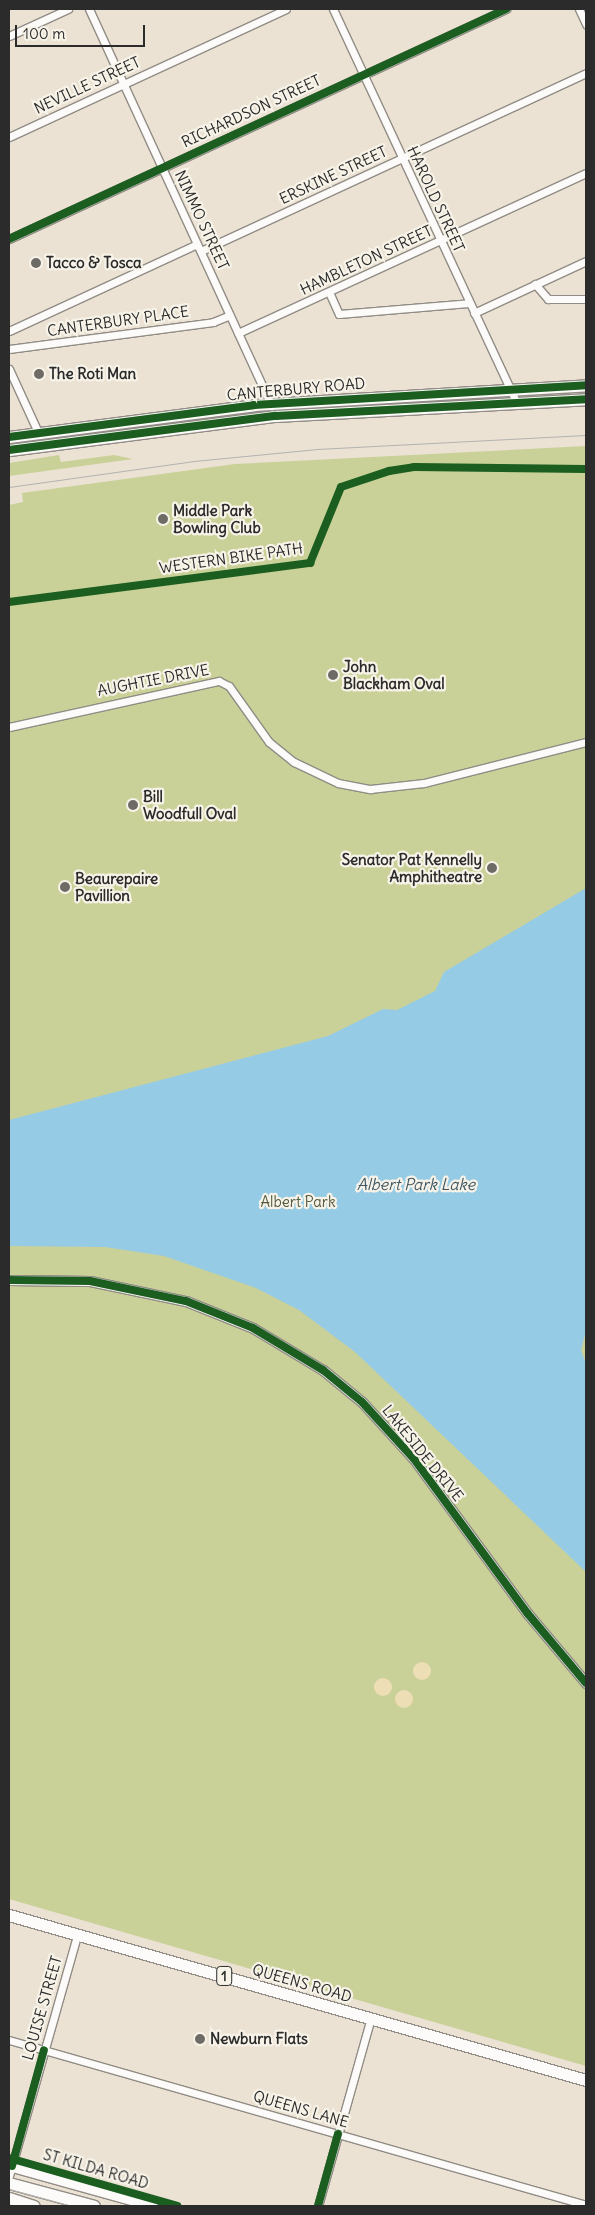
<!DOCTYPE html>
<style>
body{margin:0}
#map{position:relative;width:595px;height:2215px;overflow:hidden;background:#ebe2d4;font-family:Delius,sans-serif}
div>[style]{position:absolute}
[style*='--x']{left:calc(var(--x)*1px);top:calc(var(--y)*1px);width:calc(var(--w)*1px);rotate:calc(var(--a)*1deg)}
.green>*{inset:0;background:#c9d198}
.sand>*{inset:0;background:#eddeb6}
.round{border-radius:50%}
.water>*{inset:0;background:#96cbe5}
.roads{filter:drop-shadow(1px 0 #918c85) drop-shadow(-1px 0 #918c85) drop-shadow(0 1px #918c85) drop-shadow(0 -1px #918c85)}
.minor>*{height:7px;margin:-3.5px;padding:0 3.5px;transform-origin:3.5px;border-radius:3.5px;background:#fcfbf9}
.tertiary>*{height:9px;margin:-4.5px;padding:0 4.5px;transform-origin:4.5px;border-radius:4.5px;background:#fcfbf9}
.secondary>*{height:10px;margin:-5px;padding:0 5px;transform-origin:5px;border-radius:5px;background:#fcfbf9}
.primary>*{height:11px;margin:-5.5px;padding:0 5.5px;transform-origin:5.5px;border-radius:5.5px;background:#fcfbf9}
.trunk>*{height:11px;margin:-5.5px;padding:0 5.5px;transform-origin:5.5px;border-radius:5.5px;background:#fcfbf9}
.tram>*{height:1px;margin:-0.5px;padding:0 0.5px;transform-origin:0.5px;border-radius:0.5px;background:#b4b2b0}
.cycleway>*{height:8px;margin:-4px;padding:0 4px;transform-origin:4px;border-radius:4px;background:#1b5e20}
.dots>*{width:14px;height:14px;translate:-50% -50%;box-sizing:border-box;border:2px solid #f7f3e8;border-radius:50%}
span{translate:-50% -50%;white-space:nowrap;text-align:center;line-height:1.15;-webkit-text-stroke:4.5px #f7f3e8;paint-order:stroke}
.shield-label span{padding:1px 4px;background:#f7f3e8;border:1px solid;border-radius:4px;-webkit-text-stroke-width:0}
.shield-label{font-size:14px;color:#2b2b2b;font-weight:700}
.street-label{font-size:15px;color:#2b2b2b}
.poi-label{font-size:15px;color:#2b2b2b;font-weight:700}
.left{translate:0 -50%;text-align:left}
.right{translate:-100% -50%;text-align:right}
.park-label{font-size:15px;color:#52593d}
.water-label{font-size:16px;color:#405865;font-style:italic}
.frame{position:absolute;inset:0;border:10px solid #2b2b2b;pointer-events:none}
.scale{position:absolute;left:15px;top:25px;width:130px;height:22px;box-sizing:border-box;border:2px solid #2b2b2b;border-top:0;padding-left:6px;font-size:15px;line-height:18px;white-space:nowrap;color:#2b2b2b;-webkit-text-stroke:4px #f7f3e8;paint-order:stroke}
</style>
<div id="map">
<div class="green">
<div style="clip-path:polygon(586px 446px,586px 2066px,9px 1899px,9px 505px,23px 502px,22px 493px,235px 464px)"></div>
<div style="clip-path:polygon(59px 455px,61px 462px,114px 455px,133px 459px,9px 476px,9px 463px)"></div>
</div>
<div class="sand">
<div class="round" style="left:413px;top:1662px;width:18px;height:18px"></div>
<div class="round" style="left:374px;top:1678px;width:18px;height:18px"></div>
<div class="round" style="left:395px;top:1690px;width:18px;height:18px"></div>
</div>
<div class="water">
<div style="clip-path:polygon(586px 888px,586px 1331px,581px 1350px,586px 1364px,586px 1572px,355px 1352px,299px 1310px,256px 1288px,164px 1256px,105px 1247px,9px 1246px,9px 1120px,328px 1036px,383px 1009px,397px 1010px,435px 991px,444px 972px)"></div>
</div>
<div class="roads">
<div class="minor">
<div style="--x:89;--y:9;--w:437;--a:65.3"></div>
<div style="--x:333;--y:9;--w:431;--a:65"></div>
<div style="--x:579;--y:9;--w:17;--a:65"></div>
<div style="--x:9;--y:36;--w:65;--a:-24.6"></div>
<div style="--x:9;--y:137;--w:305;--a:-24.8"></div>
<div style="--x:9;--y:239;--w:548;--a:-24.83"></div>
<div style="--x:201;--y:251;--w:424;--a:-24.8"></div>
<div style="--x:535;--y:284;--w:20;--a:49"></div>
<div style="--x:548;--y:299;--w:38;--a:0"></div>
<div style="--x:329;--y:292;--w:24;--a:66"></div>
<div style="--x:339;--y:314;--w:130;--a:-4.8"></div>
<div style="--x:474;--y:313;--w:123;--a:-24.9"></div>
<div style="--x:9;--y:331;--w:207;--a:-24.8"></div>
<div style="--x:238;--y:333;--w:383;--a:-24.7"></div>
<div style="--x:9;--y:349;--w:206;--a:-7.5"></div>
<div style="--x:213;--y:322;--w:18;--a:-22"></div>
<div style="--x:9;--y:369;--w:69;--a:65.3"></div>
<div style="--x:9;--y:727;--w:215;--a:-12.4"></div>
<div style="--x:219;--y:681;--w:11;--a:27"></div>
<div style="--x:229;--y:686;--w:69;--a:54.5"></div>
<div style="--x:269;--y:742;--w:32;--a:39"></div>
<div style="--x:294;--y:762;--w:49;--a:25.5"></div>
<div style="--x:338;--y:783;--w:33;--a:11"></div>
<div style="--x:370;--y:789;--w:54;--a:-6.3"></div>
<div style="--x:424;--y:783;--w:167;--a:-14.2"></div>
<div style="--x:9;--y:2040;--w:600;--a:15.96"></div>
<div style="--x:9;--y:2176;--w:250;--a:-74.2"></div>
<div style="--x:318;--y:2206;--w:195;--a:-74.3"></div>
</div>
<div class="tertiary">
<div style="--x:9;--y:1280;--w:81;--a:0.7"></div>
<div style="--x:90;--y:1281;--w:98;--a:11.8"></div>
<div style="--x:186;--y:1301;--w:72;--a:21.9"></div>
<div style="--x:253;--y:1328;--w:82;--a:31"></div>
<div style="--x:323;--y:1370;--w:50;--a:39.4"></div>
<div style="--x:362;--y:1402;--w:77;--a:47.6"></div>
<div style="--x:414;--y:1459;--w:192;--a:53.7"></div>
<div style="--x:528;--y:1614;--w:90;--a:50"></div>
</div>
<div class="secondary">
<div style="--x:9;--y:2166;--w:149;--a:15.5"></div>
</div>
<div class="primary">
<div style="--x:9;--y:437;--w:247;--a:-7.4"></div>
<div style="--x:254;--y:405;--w:333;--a:-3.4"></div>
<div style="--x:9;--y:450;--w:269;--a:-7.3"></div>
<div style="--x:276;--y:416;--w:310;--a:-3.1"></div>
<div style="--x:9;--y:2183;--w:88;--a:15.1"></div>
<div style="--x:9;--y:2198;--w:26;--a:18"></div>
</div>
<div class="trunk">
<div style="--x:9;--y:1915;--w:600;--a:15.96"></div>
</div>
</div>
<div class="tram">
<div style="--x:9;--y:487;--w:187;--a:-8"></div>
<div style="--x:194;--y:461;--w:124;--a:-5.6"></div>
<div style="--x:317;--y:449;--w:269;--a:-3"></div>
<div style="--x:9;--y:2189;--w:65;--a:15.1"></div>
</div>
<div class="cycleway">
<div style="--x:9;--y:239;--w:548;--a:-24.83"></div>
<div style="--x:9;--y:437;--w:247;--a:-7.4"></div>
<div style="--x:254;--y:405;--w:333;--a:-3.4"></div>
<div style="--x:9;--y:450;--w:269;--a:-7.3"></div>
<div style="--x:276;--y:416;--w:310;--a:-3.1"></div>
<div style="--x:9;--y:602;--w:304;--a:-7.4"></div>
<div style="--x:310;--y:563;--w:82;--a:-67.8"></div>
<div style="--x:341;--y:487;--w:51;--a:-18.4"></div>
<div style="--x:389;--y:471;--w:25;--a:-9"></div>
<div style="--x:414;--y:467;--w:172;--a:0.7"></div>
<div style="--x:9;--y:1280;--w:81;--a:0.7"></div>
<div style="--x:90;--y:1281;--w:98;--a:11.8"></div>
<div style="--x:186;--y:1301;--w:72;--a:21.9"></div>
<div style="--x:253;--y:1328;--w:82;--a:31"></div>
<div style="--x:323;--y:1370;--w:50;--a:39.4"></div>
<div style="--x:362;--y:1402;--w:77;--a:47.6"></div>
<div style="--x:414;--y:1459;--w:192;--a:53.7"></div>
<div style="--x:528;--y:1614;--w:90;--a:50"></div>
<div style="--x:9;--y:2158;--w:175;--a:15.9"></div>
<div style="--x:12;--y:2166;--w:120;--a:-74.6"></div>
<div style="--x:318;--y:2206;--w:75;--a:-74.5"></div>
</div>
<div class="dots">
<div style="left:36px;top:263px;background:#6e6b66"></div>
<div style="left:39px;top:374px;background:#6e6b66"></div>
<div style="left:163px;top:519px;background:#6e6b66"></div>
<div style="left:333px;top:675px;background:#6e6b66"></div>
<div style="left:133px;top:805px;background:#6e6b66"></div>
<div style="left:492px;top:868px;background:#6e6b66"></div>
<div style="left:65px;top:887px;background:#6e6b66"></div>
<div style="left:200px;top:2039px;background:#6e6b66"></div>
</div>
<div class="shield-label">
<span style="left:224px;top:1976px">1</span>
</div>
<div class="street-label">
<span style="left:87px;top:85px;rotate:-25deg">NEVILLE STREET</span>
<span style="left:251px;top:111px;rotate:-25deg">RICHARDSON STREET</span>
<span style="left:333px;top:175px;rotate:-25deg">ERSKINE STREET</span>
<span style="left:436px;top:199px;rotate:65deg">HAROLD STREET</span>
<span style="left:202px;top:220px;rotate:65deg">NIMMO STREET</span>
<span style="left:366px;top:260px;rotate:-25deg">HAMBLETON STREET</span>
<span style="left:118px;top:321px;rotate:-8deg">CANTERBURY PLACE</span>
<span style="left:296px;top:389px;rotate:-5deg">CANTERBURY ROAD</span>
<span style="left:231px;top:558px;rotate:-8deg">WESTERN BIKE PATH</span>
<span style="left:153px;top:680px;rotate:-11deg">AUGHTIE DRIVE</span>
<span style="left:423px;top:1453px;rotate:51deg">LAKESIDE DRIVE</span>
<span style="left:302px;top:1983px;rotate:16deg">QUEENS ROAD</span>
<span style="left:42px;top:2008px;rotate:-74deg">LOUISE STREET</span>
<span style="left:301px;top:2109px;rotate:16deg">QUEENS LANE</span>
<span style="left:96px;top:2169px;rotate:16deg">ST KILDA ROAD</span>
</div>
<div class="poi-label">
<span class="left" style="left:46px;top:263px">Tacco &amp; Tosca</span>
<span class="left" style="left:49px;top:374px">The Roti Man</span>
<span class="left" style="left:173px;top:519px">Middle Park<br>Bowling Club</span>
<span class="left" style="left:343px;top:675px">John<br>Blackham Oval</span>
<span class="left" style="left:143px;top:805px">Bill<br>Woodfull Oval</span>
<span class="right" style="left:482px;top:868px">Senator Pat Kennelly<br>Amphitheatre</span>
<span class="left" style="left:75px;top:887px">Beaurepaire<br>Pavillion</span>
<span class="left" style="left:210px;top:2039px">Newburn Flats</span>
</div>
<div class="park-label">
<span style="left:298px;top:1202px">Albert Park</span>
</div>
<div class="water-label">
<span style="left:416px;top:1184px">Albert Park Lake</span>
</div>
<div class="frame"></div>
<div class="scale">100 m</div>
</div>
